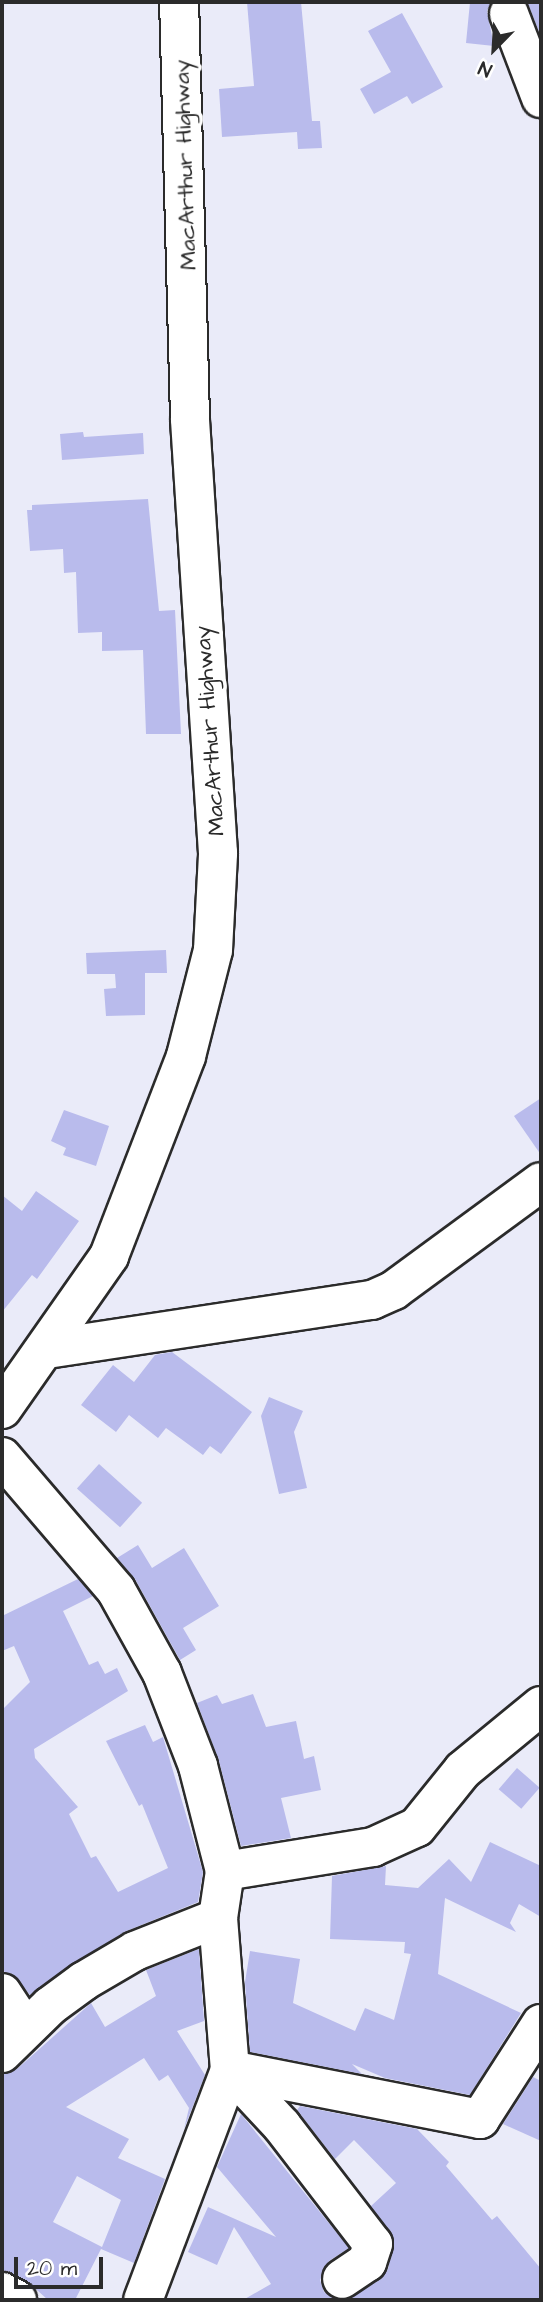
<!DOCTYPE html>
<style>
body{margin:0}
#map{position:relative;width:543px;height:2302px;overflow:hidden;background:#eaebf9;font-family:"Architects Daughter",sans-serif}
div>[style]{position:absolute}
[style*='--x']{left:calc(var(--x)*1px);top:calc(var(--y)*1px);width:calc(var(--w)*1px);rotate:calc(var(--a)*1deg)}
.building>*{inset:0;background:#b9bbec;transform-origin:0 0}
.roads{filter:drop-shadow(2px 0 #2b2b2b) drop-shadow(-2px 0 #2b2b2b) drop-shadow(0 2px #2b2b2b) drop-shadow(0 -2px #2b2b2b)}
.minor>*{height:38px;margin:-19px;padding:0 19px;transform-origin:19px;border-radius:19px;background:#fff}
.highway>*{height:38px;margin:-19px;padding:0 19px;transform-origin:19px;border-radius:19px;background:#fff}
span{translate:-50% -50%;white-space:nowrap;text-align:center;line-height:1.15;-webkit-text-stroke:7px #fff;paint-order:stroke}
.street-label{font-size:23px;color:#2b2b2b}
.frame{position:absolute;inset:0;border:4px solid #2b2b2b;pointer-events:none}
.north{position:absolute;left:459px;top:14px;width:70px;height:70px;-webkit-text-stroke:5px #fff;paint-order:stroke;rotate:204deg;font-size:19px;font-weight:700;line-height:28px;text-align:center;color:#2b2b2b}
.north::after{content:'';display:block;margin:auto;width:24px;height:32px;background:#2b2b2b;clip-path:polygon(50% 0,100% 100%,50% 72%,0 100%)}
.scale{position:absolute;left:14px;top:2257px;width:89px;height:32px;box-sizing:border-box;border:4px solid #2b2b2b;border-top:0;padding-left:9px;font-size:21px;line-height:24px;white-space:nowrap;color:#2b2b2b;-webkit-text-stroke:5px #fff;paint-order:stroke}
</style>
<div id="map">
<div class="building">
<div style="clip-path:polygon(247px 2px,301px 2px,312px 121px,320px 121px,322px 148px,298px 149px,297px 132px,222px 137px,219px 89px,254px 86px)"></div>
<div style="clip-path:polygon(470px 2px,491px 2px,487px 11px,494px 46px,466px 43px)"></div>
<div style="clip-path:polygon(526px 2px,541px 2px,541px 37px,529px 6px)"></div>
<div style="clip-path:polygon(402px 13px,443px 87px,412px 104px,407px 96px,374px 114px,360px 89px,391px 72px,368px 31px)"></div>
<div style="clip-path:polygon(83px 432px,84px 437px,143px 433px,144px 454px,62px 460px,60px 434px)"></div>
<div style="clip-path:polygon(148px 499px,159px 611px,175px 610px,181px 734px,146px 734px,143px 650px,102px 651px,102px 632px,78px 633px,76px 572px,64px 573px,63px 549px,30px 551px,27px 510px,32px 510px,32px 505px)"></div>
<div style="clip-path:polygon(166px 950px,167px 973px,145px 973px,145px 1015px,106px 1016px,104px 989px,116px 988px,115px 974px,87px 974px,86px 953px)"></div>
<div style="clip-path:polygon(541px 1098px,541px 1155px,514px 1116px)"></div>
<div style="clip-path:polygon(64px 1110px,109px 1126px,96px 1166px,63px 1155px,66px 1148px,51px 1141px)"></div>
<div style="clip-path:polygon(36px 1191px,79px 1221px,37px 1279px,32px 1275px,2px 1312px,2px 1195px,22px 1211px)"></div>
<div style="clip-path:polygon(172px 1352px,252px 1412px,221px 1454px,210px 1446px,203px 1455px,166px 1428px,158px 1438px,129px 1415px,116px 1432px,81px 1405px,113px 1365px,134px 1382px,155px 1355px)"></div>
<div style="clip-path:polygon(269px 1397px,303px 1411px,294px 1432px,307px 1488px,279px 1494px,261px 1416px)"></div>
<div style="left:99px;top:1464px;width:58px;height:33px;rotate:42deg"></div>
<div style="clip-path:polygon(138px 1545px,152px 1568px,184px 1548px,219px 1606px,183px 1628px,196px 1650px,180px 1660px,135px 1579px,117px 1558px)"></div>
<div style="clip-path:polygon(78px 1579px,93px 1596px,63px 1611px,89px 1665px,98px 1661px,105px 1674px,117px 1668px,128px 1691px,34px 1749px,35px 1758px,78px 1807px,69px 1814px,91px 1858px,96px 1856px,118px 1892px,168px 1868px,142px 1804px,139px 1806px,106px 1741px,145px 1725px,153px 1742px,163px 1737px,203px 1872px,198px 1902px,124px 1932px,30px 1995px,12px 1974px,2px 1971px,2px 1710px,30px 1682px,14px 1646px,2px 1651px,2px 1616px)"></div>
<div style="clip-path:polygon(253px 1694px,266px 1727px,296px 1721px,304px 1759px,314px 1756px,321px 1790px,281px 1798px,291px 1838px,241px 1846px,219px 1761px,197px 1703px,217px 1695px,222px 1704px)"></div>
<div style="left:517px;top:1768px;width:30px;height:28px;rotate:41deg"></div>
<div style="clip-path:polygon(490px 1842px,541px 1866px,541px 1917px,519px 1904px,510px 1923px,516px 1932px,445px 1898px,438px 1974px,521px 2013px,470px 2095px,385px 2078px,352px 2064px,362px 2074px,250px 2052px,245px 1982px,250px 1951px,300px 1959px,293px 2003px,355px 2031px,365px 2008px,394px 2020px,411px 1954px,404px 1953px,405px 1942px,330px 1939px,332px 1876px,386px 1866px,385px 1885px,418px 1888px,449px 1859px,471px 1882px)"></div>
<div style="clip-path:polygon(evenodd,199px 1949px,204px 2021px,177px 2031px,205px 2075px,184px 2129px,189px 2108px,168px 2075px,159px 2081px,144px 2058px,66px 2107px,129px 2139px,118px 2158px,165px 2179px,134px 2263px,101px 2249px,75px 2300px,48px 2300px,27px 2281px,2px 2270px,2px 2074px,17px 2069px,91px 2003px,105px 2027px,156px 1996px,146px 1970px,199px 1949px,77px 2176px,121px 2200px,102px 2247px,53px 2222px,77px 2176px)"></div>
<div style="clip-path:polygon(533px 2077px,541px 2081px,541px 2141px,503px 2124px)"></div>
<div style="clip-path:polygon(300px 2106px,417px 2129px,449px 2162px,446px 2166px,492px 2220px,497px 2216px,541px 2269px,541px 2300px,346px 2300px,379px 2280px,388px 2269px,394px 2240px,371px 2206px,396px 2183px,354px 2140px,335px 2159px,297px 2110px)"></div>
<div style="clip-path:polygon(241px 2114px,349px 2248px,329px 2261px,320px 2280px,324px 2292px,340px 2300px,243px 2300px,271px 2284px,234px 2227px,217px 2265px,188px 2252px,208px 2207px,276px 2237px,217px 2167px)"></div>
</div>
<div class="roads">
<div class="minor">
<div style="--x:509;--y:14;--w:90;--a:69.1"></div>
<div style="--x:47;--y:1349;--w:329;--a:-8.6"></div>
<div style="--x:372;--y:1300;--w:24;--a:-24"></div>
<div style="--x:394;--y:1290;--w:182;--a:-36.3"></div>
<div style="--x:2;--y:1457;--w:175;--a:49.4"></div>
<div style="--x:116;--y:1590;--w:95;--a:61"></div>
<div style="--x:162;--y:1673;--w:100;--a:68.8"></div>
<div style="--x:198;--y:1766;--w:108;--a:75.6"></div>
<div style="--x:225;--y:1871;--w:48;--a:98.5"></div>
<div style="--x:218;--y:1918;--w:152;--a:85.5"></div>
<div style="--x:230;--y:2070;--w:246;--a:110.7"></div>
<div style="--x:225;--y:1871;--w:150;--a:-9.2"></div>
<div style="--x:373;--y:1847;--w:48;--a:-24.4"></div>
<div style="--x:417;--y:1827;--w:73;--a:-51.1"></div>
<div style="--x:463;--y:1770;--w:101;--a:-39.4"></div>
<div style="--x:2;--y:1993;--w:42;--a:56.7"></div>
<div style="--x:2;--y:2053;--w:67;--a:-44.4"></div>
<div style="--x:50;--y:2006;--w:42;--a:-36.3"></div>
<div style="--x:84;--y:1981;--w:59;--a:-30.5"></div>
<div style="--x:135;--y:1951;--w:89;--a:-21.7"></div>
<div style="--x:230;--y:2070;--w:255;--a:11.1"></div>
<div style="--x:480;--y:2119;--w:113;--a:-57.3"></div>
<div style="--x:230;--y:2070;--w:76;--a:47.1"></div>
<div style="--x:282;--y:2126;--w:149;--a:52.4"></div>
<div style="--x:373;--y:2244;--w:19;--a:108"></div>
<div style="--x:367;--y:2262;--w:30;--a:146"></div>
<div style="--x:2;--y:2292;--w:17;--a:28"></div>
</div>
<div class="highway">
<div style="--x:2;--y:1409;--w:187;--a:-55"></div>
<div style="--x:109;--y:1256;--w:214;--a:-68.9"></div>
<div style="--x:186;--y:1056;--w:109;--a:-75.7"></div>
<div style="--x:213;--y:950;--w:97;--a:-87"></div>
<div style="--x:218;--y:853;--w:436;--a:-93.7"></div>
<div style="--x:190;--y:418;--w:416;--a:-91.5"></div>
</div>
</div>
<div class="street-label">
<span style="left:185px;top:165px;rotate:-92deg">MacArthur Highway</span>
<span style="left:210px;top:731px;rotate:-94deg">MacArthur Highway</span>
</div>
<div class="frame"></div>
<div class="north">N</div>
<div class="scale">20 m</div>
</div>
